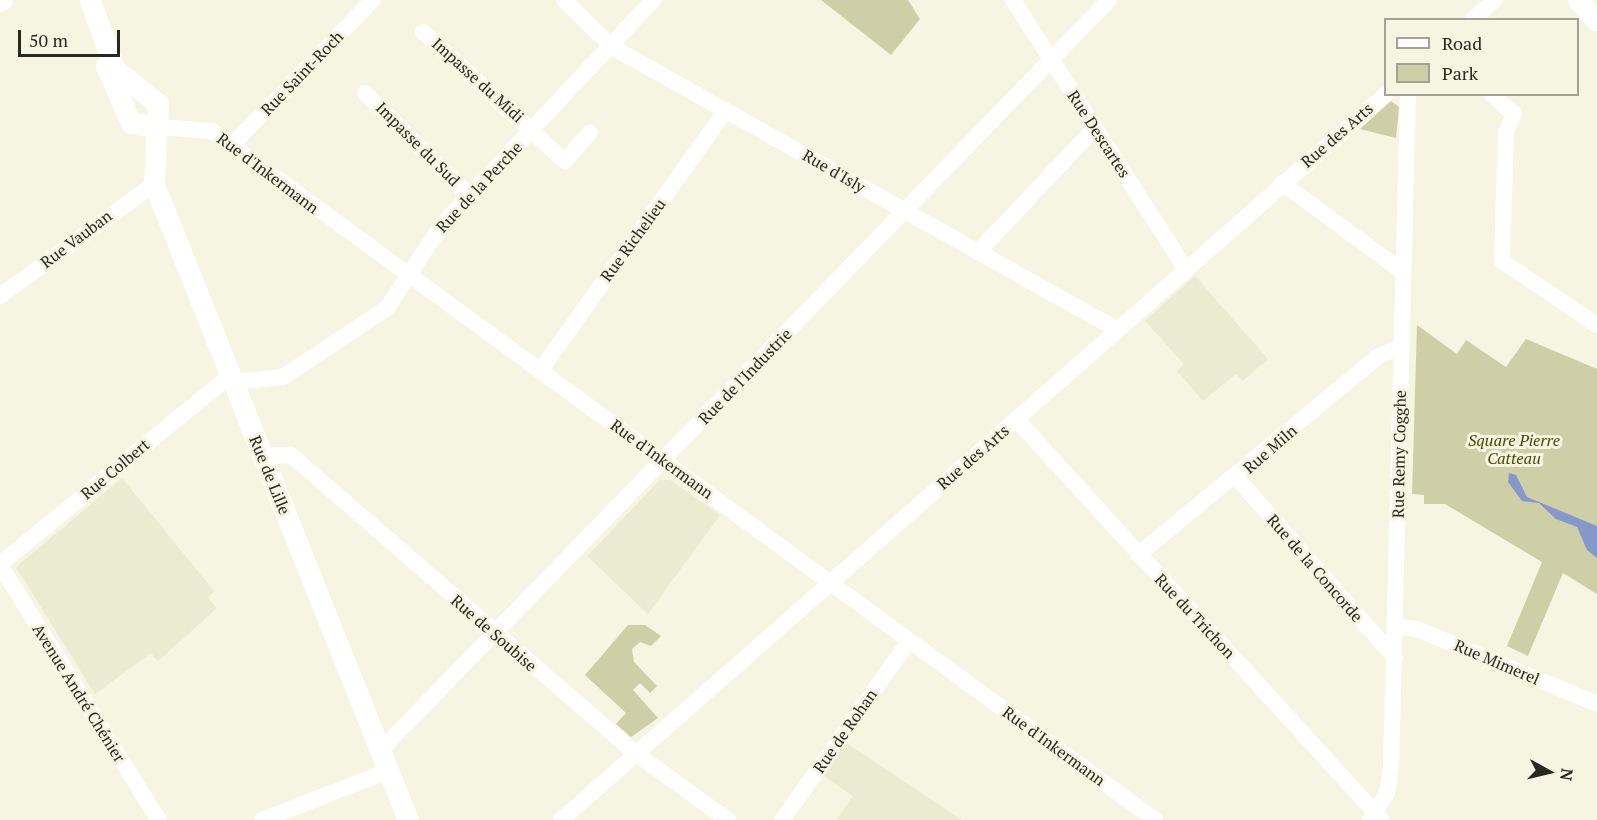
<!DOCTYPE html>
<meta charset="utf-8">
<style>
body{margin:0}
#map{position:relative;width:1597px;height:820px;overflow:hidden;background:#f5f5e2;font-family:"PT Serif",serif}
div>[style]{position:absolute}
[style*='--x']{left:calc(var(--x)*1px);top:calc(var(--y)*1px);width:calc(var(--w)*1px);rotate:calc(var(--a)*1deg)}
.built>*{inset:0;background:#ebebd1}
.green>*{inset:0;background:#cecfa7}
.water>*{inset:0;background:#8498ca}
.minor>*{height:16px;margin:-8px;padding:0 8px;transform-origin:8px;border-radius:8px;background:#fff}
.tertiary>*{height:21px;margin:-10.5px;padding:0 10.5px;transform-origin:10.5px;border-radius:10.5px;background:#fff}
.secondary>*{height:22px;margin:-11px;padding:0 11px;transform-origin:11px;border-radius:11px;background:#fff}
span{translate:-50% -50%;white-space:nowrap;text-align:center;line-height:1.15;-webkit-text-stroke:6px #f5f5e2;paint-order:stroke}
.street-label{font-size:16px;color:#282822}
.park-label{font-size:16px;color:#4a4800;font-style:italic}
.legend{position:absolute;left:1384px;top:18px;width:195px;height:78px;box-sizing:border-box;background:#f5f5e2;border:2px solid #a3a395;margin:0;padding:8px 10px;list-style:none;font-size:18px;color:#282822}
.legend li{display:flex;align-items:center;gap:12px;height:30px}
.legend b{width:30px;border:2px solid #a3a395}
.north{position:absolute;left:1519px;top:742px;width:60px;height:60px;-webkit-text-stroke:4px #f5f5e2;paint-order:stroke;rotate:98deg;font-size:16px;font-weight:700;line-height:24px;text-align:center;color:#282822}
.north::after{content:'';display:block;margin:auto;width:21px;height:27px;background:#282822;clip-path:polygon(50% 0,100% 100%,50% 72%,0 100%)}
.scale{position:absolute;left:18px;top:30px;width:102px;height:27px;box-sizing:border-box;border:3px solid #282822;border-top:0;padding-left:8px;font-size:18px;line-height:21px;white-space:nowrap;color:#282822;-webkit-text-stroke:4px #f5f5e2;paint-order:stroke}
</style>
<div id="map">
<div class="built">
<div style="clip-path:polygon(1195px 276px,1268px 359px,1243px 381px,1236px 374px,1203px 401px,1177px 371px,1184px 364px,1145px 321px)"></div>
<div style="clip-path:polygon(122px 478px,214px 591px,208px 598px,217px 608px,158px 661px,151px 653px,95px 694px,16px 567px)"></div>
<div style="clip-path:polygon(660px 480px,670px 480px,720px 515px,648px 614px,587px 556px)"></div>
<div style="clip-path:polygon(845px 742px,962px 820px,836px 820px,853px 796px,822px 775px)"></div>
</div>
<div class="green">
<div style="clip-path:polygon(821px 0,908px 0,920px 19px,891px 55px)"></div>
<div style="clip-path:polygon(1391px 101px,1399px 107px,1396px 138px,1360px 129px)"></div>
<div style="clip-path:polygon(1417px 325px,1457px 354px,1466px 340px,1506px 367px,1526px 339px,1597px 369px,1597px 594px,1563px 573px,1528px 656px,1507px 646px,1542px 562px,1445px 504px,1424px 504px,1424px 495px,1412px 494px)"></div>
<div style="clip-path:polygon(628px 625px,645px 625px,661px 636px,651px 646px,640px 642px,632px 649px,634px 662px,657px 686px,650px 693px,640px 683px,633px 690px,658px 718px,631px 737px,616px 724px,626px 713px,585px 675px)"></div>
</div>
<div class="water">
<div style="clip-path:polygon(1509px 473px,1516px 475px,1527px 497px,1597px 526px,1597px 558px,1587px 550px,1577px 527px,1556px 519px,1539px 503px,1522px 501px,1508px 482px)"></div>
</div>
<div class="minor">
<div style="--x:564;--y:0;--w:67;--a:44.4"></div>
<div style="--x:612;--y:47;--w:578;--a:29.23"></div>
<div style="--x:1013;--y:0;--w:320;--a:57.3"></div>
<div style="--x:1472;--y:20;--w:30;--a:-41"></div>
<div style="--x:423;--y:32;--w:192;--a:42.3"></div>
<div style="--x:565;--y:161;--w:38;--a:-49"></div>
<div style="--x:365;--y:93;--w:147;--a:44.4"></div>
<div style="--x:1491;--y:94;--w:30;--a:41"></div>
<div style="--x:1514;--y:114;--w:20;--a:114"></div>
<div style="--x:1506;--y:132;--w:129;--a:91.8"></div>
<div style="--x:1502;--y:261;--w:115;--a:34"></div>
<div style="--x:158;--y:127;--w:54;--a:4.2"></div>
<div style="--x:212;--y:131;--w:1168;--a:36.15"></div>
<div style="--x:231;--y:146;--w:204;--a:-45.8"></div>
<div style="--x:1282;--y:183;--w:150;--a:36.3"></div>
<div style="--x:978;--y:252;--w:170;--a:-46.7"></div>
<div style="--x:0;--y:296;--w:190;--a:-36"></div>
<div style="--x:540;--y:371;--w:320;--a:-54.5"></div>
<div style="--x:234;--y:382;--w:49;--a:-5.8"></div>
<div style="--x:283;--y:377;--w:125;--a:-33.6"></div>
<div style="--x:387;--y:308;--w:98;--a:-56.6"></div>
<div style="--x:441;--y:226;--w:310;--a:-46.8"></div>
<div style="--x:1016;--y:419;--w:542;--a:47.62"></div>
<div style="--x:262;--y:456;--w:29;--a:-2"></div>
<div style="--x:291;--y:455;--w:455;--a:40.9"></div>
<div style="--x:635;--y:753;--w:115;--a:35.8"></div>
<div style="--x:1236;--y:477;--w:241;--a:48.7"></div>
<div style="--x:1138;--y:555;--w:310;--a:-39.6"></div>
<div style="--x:1377;--y:357;--w:27;--a:-24"></div>
<div style="--x:0;--y:564;--w:298;--a:-39.3"></div>
<div style="--x:0;--y:565;--w:301;--a:58.1"></div>
<div style="--x:1395;--y:626;--w:22;--a:8"></div>
<div style="--x:1417;--y:629;--w:195;--a:22.6"></div>
<div style="--x:380;--y:751;--w:1047;--a:-45.85"></div>
<div style="--x:262;--y:820;--w:135;--a:-21.3"></div>
<div style="--x:561;--y:820;--w:1099;--a:-41.35"></div>
<div style="--x:782;--y:820;--w:219;--a:-54.6"></div>
<div style="--x:1370;--y:820;--w:32;--a:-58"></div>
<div style="--x:1387;--y:793;--w:25;--a:-81"></div>
<div style="--x:1391;--y:768;--w:674;--a:-88.56"></div>
</div>
<div class="tertiary">
<div style="--x:90;--y:0;--w:72;--a:70.6"></div>
<div style="--x:114;--y:68;--w:57;--a:39.3"></div>
<div style="--x:158;--y:104;--w:80;--a:92.9"></div>
<div style="--x:154;--y:184;--w:685;--a:68.23"></div>
<div style="--x:1578;--y:0;--w:28;--a:48"></div>
<div style="--x:106;--y:66;--w:62;--a:66.3"></div>
<div style="--x:131;--y:123;--w:27;--a:8"></div>
</div>
<div class="secondary">
<div style="--x:0;--y:1;--w:2;--a:-27"></div>
</div>
<div class="street-label">
<span style="left:302px;top:73px;rotate:-46deg">Rue Saint-Roch</span>
<span style="left:478px;top:80px;rotate:42deg">Impasse du Midi</span>
<span style="left:1099px;top:134px;rotate:57deg">Rue Descartes</span>
<span style="left:1337px;top:135px;rotate:-41deg">Rue des Arts</span>
<span style="left:418px;top:144px;rotate:45deg">Impasse du Sud</span>
<span style="left:834px;top:171px;rotate:30deg">Rue d'Isly</span>
<span style="left:268px;top:173px;rotate:37deg">Rue d'Inkermann</span>
<span style="left:479px;top:187px;rotate:-47deg">Rue de la Perche</span>
<span style="left:76px;top:239px;rotate:-37deg">Rue Vauban</span>
<span style="left:633px;top:240px;rotate:-54deg">Rue Richelieu</span>
<span style="left:745px;top:376px;rotate:-46deg">Rue de l'Industrie</span>
<span style="left:1270px;top:449px;rotate:-41deg">Rue Miln</span>
<span style="left:1399px;top:454px;rotate:-89deg">Rue Remy Cogghe</span>
<span style="left:973px;top:457px;rotate:-41deg">Rue des Arts</span>
<span style="left:662px;top:459px;rotate:36deg">Rue d'Inkermann</span>
<span style="left:115px;top:469px;rotate:-40deg">Rue Colbert</span>
<span style="left:270px;top:475px;rotate:68deg">Rue de Lille</span>
<span style="left:1315px;top:568px;rotate:49deg">Rue de la Concorde</span>
<span style="left:1195px;top:616px;rotate:47deg">Rue du Trichon</span>
<span style="left:494px;top:633px;rotate:41deg">Rue de Soubise</span>
<span style="left:1497px;top:662px;rotate:23deg">Rue Mimerel</span>
<span style="left:79px;top:693px;rotate:58deg">Avenue André Chénier</span>
<span style="left:845px;top:731px;rotate:-55deg">Rue de Rohan</span>
<span style="left:1054px;top:746px;rotate:36deg">Rue d'Inkermann</span>
</div>
<div class="park-label">
<span style="left:1514px;top:449px">Square Pierre<br>Catteau</span>
</div>
<ul class="legend">
<li><b style="height:8px;background:#fff"></b>Road</li>
<li><b style="height:16px;background:#cecfa7"></b>Park</li>
</ul>
<div class="north">N</div>
<div class="scale">50 m</div>
</div>
